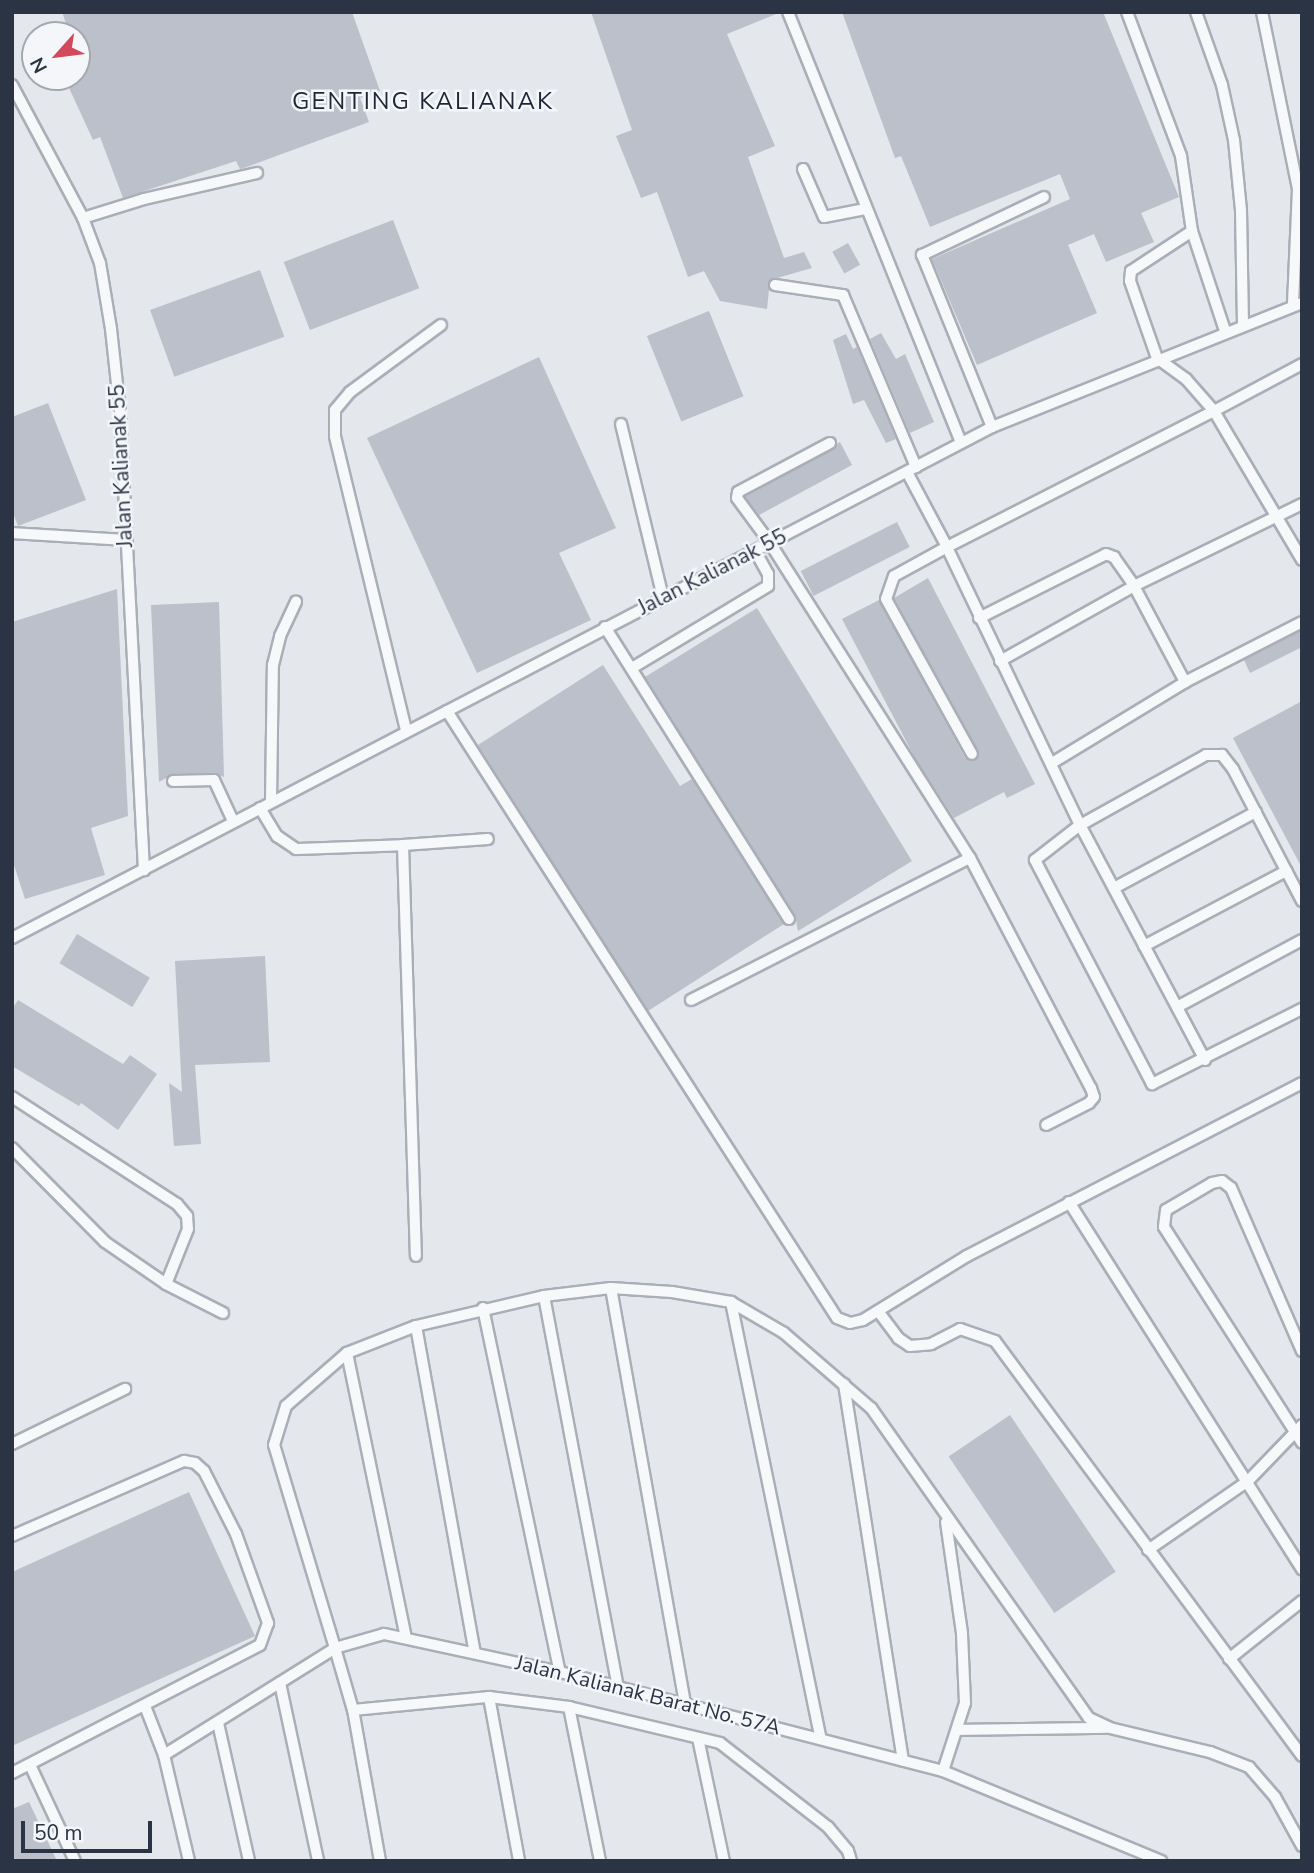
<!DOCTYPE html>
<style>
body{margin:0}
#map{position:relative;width:1314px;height:1873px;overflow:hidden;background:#e4e7ec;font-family:"Nunito Sans",sans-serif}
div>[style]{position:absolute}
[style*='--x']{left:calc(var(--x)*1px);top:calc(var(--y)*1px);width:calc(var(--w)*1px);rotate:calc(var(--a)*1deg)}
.building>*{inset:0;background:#bbc0ca;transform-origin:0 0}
.roads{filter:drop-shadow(2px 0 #a9aeb7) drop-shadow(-2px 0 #a9aeb7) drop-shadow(0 2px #a9aeb7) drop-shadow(0 -2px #a9aeb7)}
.lane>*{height:10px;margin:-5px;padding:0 5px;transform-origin:5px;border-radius:5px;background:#f7f8fa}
span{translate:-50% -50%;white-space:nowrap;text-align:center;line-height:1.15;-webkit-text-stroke:5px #f4f6f9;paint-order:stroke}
.street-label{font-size:21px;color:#2b3445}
.quarter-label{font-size:24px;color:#1d2536;letter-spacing:2px}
.frame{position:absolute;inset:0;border:14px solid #2b3445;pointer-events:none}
.north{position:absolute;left:21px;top:21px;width:70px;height:70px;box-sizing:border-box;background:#f4f6f9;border:2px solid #a4a8b1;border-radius:50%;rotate:242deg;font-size:19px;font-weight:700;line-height:28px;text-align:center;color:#2b3445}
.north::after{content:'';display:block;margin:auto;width:24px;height:32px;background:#d1495b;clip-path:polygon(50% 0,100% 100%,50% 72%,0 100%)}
.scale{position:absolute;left:21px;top:1821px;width:131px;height:32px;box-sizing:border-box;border:4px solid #2b3445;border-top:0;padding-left:9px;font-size:21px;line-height:24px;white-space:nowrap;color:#2b3445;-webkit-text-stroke:5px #f4f6f9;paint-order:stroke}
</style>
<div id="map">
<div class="building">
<div style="clip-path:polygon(62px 12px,352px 12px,380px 91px,360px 98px,369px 122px,244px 168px,240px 169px,236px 161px,123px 198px,100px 137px,93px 140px,64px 77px,77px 77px,77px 35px,70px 35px)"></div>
<div style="clip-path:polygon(591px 12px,781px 12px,727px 34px,775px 146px,748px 157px,784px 258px,804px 252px,812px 268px,770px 280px,767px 309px,720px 301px,704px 271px,688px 277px,657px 192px,641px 198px,616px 136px,632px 130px)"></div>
<div style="clip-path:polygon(842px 12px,1103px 12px,1179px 197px,1141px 213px,1154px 242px,1106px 262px,1094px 234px,1068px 245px,1097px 313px,977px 365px,932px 259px,1070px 199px,1060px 174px,930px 227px,901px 156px,895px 158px)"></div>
<div style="left:393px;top:220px;width:73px;height:117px;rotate:69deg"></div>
<div style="left:848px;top:243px;width:25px;height:18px;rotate:61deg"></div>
<div style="left:260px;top:270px;width:71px;height:117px;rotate:70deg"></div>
<div style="left:709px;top:311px;width:92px;height:67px;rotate:68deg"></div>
<div style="clip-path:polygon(881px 333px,896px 359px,905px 354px,934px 422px,910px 433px,870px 339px)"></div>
<div style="clip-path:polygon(846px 334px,853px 349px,857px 347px,896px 439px,886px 443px,864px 400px,853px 404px,833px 340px)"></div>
<div style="clip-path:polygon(539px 357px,616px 528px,559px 553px,591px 620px,477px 673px,367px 438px)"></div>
<div style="clip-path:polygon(48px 403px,86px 500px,18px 526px,12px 510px,12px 417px)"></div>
<div style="clip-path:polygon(840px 442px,852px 465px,759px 515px,745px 497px)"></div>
<div style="left:897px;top:522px;width:28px;height:108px;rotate:63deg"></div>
<div style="clip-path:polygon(928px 578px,1035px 784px,1007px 798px,1004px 792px,954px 818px,915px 758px,842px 619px,879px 600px,965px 758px,975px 761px,978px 750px,894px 598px)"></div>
<div style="clip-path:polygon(117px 589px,128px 816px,91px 828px,105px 875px,25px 899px,12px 859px,12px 622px)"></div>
<div style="clip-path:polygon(219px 602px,224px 777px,214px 773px,173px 774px,159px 782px,151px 605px)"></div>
<div style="clip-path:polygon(757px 608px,912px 861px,798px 931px,795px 915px,645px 677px)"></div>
<div style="clip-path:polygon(1302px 630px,1302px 647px,1250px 673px,1244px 660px)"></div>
<div style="clip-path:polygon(603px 665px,680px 786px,692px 779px,784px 924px,648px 1011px,478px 745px)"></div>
<div style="clip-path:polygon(1302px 701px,1302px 868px,1233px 738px)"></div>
<div style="left:77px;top:934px;width:85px;height:34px;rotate:31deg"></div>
<div style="clip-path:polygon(265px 956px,270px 1062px,195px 1065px,201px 1144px,174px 1146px,169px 1083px,182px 1092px,175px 961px)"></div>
<div style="clip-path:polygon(18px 1000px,123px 1064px,130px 1055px,157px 1074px,118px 1130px,81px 1103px,79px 1106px,12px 1066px,12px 1009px)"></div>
<div style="left:1010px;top:1415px;width:189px;height:74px;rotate:56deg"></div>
<div style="clip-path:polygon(189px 1492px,255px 1636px,12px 1746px,12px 1572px)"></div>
<div style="clip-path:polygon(29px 1802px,57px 1861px,12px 1861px,12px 1809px)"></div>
</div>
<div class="roads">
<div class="lane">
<div style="--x:788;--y:12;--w:464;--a:68.1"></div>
<div style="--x:1127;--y:12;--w:154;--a:69.4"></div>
<div style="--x:1181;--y:156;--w:76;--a:81.7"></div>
<div style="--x:1192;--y:231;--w:73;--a:146.7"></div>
<div style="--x:1131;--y:271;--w:10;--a:96"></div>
<div style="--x:1130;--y:281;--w:82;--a:70.7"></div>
<div style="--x:1157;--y:358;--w:36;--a:36"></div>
<div style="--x:1186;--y:379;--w:43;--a:48.8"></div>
<div style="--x:1214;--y:411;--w:100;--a:-28.1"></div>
<div style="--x:1196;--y:12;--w:77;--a:70.4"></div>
<div style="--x:1222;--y:85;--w:56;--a:77.7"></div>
<div style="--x:1234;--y:140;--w:70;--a:84.3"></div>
<div style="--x:1241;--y:210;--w:114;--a:89"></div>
<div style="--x:1262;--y:12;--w:181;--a:78.5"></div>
<div style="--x:1298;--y:189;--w:115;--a:92.5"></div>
<div style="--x:12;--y:85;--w:151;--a:61.9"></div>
<div style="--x:83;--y:218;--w:48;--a:69.3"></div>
<div style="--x:100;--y:263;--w:67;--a:80.5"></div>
<div style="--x:111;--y:329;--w:83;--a:83.8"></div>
<div style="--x:120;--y:412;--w:459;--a:87"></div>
<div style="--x:803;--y:169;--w:52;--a:66.4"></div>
<div style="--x:824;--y:217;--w:42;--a:-11"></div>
<div style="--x:83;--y:218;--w:64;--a:-17.3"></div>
<div style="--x:144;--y:199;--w:116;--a:-13"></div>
<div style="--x:1192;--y:231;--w:105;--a:71.7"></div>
<div style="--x:775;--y:285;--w:69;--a:8.4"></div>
<div style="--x:843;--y:295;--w:187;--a:67"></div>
<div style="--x:621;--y:424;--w:178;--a:76.4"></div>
<div style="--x:992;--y:427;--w:186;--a:-112.1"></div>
<div style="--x:922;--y:255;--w:135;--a:-25.4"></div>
<div style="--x:830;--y:443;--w:104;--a:152"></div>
<div style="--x:738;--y:492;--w:6;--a:99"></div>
<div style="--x:737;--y:498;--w:56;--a:53.7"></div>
<div style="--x:770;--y:543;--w:373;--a:57.6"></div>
<div style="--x:970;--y:858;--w:260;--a:62.3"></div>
<div style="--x:1091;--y:1088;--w:9;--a:72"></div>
<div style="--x:1094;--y:1097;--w:8;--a:130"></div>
<div style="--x:1089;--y:1103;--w:48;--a:152.9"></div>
<div style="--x:907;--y:472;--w:85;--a:61.9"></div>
<div style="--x:947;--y:547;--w:60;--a:151.3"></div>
<div style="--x:894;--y:576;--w:24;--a:109"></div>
<div style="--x:886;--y:599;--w:177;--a:61"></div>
<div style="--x:12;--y:533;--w:113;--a:3.5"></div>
<div style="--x:979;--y:618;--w:142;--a:-26.7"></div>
<div style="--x:1106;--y:554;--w:9;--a:21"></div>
<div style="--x:1114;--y:557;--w:35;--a:55"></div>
<div style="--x:1134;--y:586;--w:109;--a:62"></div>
<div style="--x:605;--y:627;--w:345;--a:57.8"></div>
<div style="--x:1000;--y:661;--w:154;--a:-29.2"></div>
<div style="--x:1134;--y:586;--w:187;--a:-26"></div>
<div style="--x:632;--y:668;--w:159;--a:-31.1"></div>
<div style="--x:768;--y:586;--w:12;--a:-90"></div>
<div style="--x:768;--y:574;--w:26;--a:-119"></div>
<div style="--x:447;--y:711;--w:721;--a:57.28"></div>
<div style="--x:837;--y:1318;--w:14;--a:21"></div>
<div style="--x:850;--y:1323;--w:13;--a:-13"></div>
<div style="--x:863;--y:1320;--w:122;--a:-31.6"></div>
<div style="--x:967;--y:1256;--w:377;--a:-27.3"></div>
<div style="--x:406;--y:730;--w:302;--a:-103.6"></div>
<div style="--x:335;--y:436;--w:26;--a:-90"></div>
<div style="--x:335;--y:410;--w:23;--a:-50"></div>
<div style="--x:350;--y:392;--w:113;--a:-36.4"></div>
<div style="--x:1052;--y:763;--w:156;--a:-31.3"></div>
<div style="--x:1185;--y:682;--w:131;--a:-27.1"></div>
<div style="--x:173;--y:781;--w:41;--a:-1.4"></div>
<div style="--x:214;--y:780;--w:45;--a:65.1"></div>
<div style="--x:271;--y:801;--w:136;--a:-89.2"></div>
<div style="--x:273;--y:665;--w:30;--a:-76"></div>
<div style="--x:280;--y:636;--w:38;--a:-65"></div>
<div style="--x:260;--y:808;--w:33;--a:59"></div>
<div style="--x:277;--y:836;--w:23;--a:34"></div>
<div style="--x:296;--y:849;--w:107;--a:-2.1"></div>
<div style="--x:403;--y:845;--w:411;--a:88.2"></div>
<div style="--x:403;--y:845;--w:85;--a:-4"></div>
<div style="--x:1114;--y:888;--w:161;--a:-28.2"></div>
<div style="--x:1302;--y:901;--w:149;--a:-117.6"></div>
<div style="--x:1233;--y:769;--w:18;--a:-128"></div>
<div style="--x:1222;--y:755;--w:16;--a:180"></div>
<div style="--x:1206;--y:755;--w:144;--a:150.9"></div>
<div style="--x:1080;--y:825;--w:57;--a:142.1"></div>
<div style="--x:1035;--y:860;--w:253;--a:62.4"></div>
<div style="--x:1152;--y:1084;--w:168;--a:-26.6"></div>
<div style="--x:12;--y:938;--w:1105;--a:-27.54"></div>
<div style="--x:992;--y:427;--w:334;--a:-21.8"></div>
<div style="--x:1144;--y:946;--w:161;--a:-27.8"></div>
<div style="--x:691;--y:1000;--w:313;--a:-27"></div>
<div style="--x:1177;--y:1007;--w:142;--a:-28.2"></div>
<div style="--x:1205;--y:1060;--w:266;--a:-118"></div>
<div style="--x:1080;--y:825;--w:308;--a:-115.6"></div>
<div style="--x:947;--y:547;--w:300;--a:-27"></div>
<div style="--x:1214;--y:411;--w:173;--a:59.4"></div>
<div style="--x:12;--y:1097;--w:197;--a:33"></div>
<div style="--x:177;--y:1204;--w:16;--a:50"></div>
<div style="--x:187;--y:1216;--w:13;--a:86"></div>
<div style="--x:188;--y:1229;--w:59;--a:111.8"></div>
<div style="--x:12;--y:1148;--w:132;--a:45.3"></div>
<div style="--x:105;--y:1242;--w:74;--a:34.5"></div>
<div style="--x:166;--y:1284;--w:64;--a:27"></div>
<div style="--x:1069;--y:1202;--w:435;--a:57.6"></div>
<div style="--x:611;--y:1288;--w:423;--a:79.9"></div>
<div style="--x:544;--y:1296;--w:398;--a:79.3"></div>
<div style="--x:731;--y:1302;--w:443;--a:78.4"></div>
<div style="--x:483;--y:1308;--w:372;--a:78.1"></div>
<div style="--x:878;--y:1311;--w:34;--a:53"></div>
<div style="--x:898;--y:1338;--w:14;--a:34"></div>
<div style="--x:910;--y:1346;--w:21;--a:-5"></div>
<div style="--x:931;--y:1344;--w:33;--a:-27"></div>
<div style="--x:960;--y:1329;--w:37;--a:19"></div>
<div style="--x:995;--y:1341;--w:516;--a:53.51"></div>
<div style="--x:416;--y:1326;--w:332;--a:79.8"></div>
<div style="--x:1302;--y:1351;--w:178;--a:-113.5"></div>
<div style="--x:1231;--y:1188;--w:11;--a:-142"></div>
<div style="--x:1222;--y:1181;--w:10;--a:169"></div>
<div style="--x:1212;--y:1183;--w:53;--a:149.6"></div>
<div style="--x:1166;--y:1210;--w:17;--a:97"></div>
<div style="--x:1164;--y:1227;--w:256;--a:57.4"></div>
<div style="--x:347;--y:1353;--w:291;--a:78.3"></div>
<div style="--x:844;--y:1384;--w:381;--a:81.1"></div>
<div style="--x:12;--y:1444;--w:126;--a:-26"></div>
<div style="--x:12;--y:1536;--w:188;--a:-23.6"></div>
<div style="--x:184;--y:1461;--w:11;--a:10"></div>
<div style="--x:195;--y:1463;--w:12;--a:42"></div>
<div style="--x:204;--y:1471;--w:71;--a:63.1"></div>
<div style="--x:236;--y:1534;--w:95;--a:70.2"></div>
<div style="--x:268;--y:1623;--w:23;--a:110"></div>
<div style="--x:260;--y:1645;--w:279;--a:152.7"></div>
<div style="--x:1148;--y:1550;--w:121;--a:-34.6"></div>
<div style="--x:1248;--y:1481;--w:78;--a:-46"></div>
<div style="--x:1229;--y:1659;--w:93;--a:-38.5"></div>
<div style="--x:280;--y:1683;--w:182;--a:77.9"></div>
<div style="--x:489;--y:1697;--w:167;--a:79.6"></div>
<div style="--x:145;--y:1706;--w:53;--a:68.8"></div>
<div style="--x:164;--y:1755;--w:109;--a:76.7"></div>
<div style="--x:569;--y:1707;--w:157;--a:78.6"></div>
<div style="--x:353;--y:1710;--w:137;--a:-5.5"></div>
<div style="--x:489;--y:1697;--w:81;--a:7.1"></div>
<div style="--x:569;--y:1707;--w:155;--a:13.4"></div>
<div style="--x:720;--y:1743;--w:137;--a:37.9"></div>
<div style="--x:828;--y:1827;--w:31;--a:50"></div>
<div style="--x:848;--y:1851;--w:10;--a:73"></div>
<div style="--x:218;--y:1723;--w:141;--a:77.3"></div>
<div style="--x:957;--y:1730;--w:149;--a:-0.8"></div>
<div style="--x:698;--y:1738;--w:126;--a:78.1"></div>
<div style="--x:164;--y:1755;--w:202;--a:-32"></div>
<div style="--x:335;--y:1648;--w:212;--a:-106.7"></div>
<div style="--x:274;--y:1445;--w:41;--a:-72.9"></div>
<div style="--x:286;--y:1406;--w:81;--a:-41"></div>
<div style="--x:347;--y:1353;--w:74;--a:-21.4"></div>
<div style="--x:416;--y:1326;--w:131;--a:-13.2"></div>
<div style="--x:544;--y:1296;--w:67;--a:-6.8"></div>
<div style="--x:611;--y:1288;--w:61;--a:3.8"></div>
<div style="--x:672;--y:1292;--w:60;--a:9.6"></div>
<div style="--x:731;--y:1302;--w:61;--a:30.3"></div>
<div style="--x:784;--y:1333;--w:115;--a:40.8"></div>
<div style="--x:871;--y:1408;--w:379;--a:54.9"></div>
<div style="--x:1089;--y:1718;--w:23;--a:25"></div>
<div style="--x:1110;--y:1728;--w:103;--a:13.5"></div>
<div style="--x:1210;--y:1752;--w:42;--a:21"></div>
<div style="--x:1249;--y:1767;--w:40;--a:49"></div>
<div style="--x:1275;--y:1797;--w:56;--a:61.1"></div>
<div style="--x:30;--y:1765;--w:106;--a:64.9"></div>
<div style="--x:943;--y:1771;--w:71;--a:-72.1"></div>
<div style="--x:965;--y:1703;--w:70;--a:-92.5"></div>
<div style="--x:962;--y:1633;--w:112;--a:-98.2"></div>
<div style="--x:380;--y:1861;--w:153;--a:-100.1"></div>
<div style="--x:353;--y:1710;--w:65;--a:-106.2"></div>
<div style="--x:335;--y:1648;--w:51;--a:-15.9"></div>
<div style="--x:384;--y:1634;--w:180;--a:12.2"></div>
<div style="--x:560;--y:1672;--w:396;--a:14.5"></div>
<div style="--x:943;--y:1771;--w:236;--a:22.4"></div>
</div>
</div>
<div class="street-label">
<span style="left:121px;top:466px;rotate:-93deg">Jalan Kalianak 55</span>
<span style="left:712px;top:572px;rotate:-27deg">Jalan Kalianak 55</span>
<span style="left:648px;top:1695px;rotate:14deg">Jalan Kalianak Barat No. 57A</span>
</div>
<div class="quarter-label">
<span style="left:423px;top:102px">GENTING KALIANAK</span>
</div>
<div class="frame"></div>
<div class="north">N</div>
<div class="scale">50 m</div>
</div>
